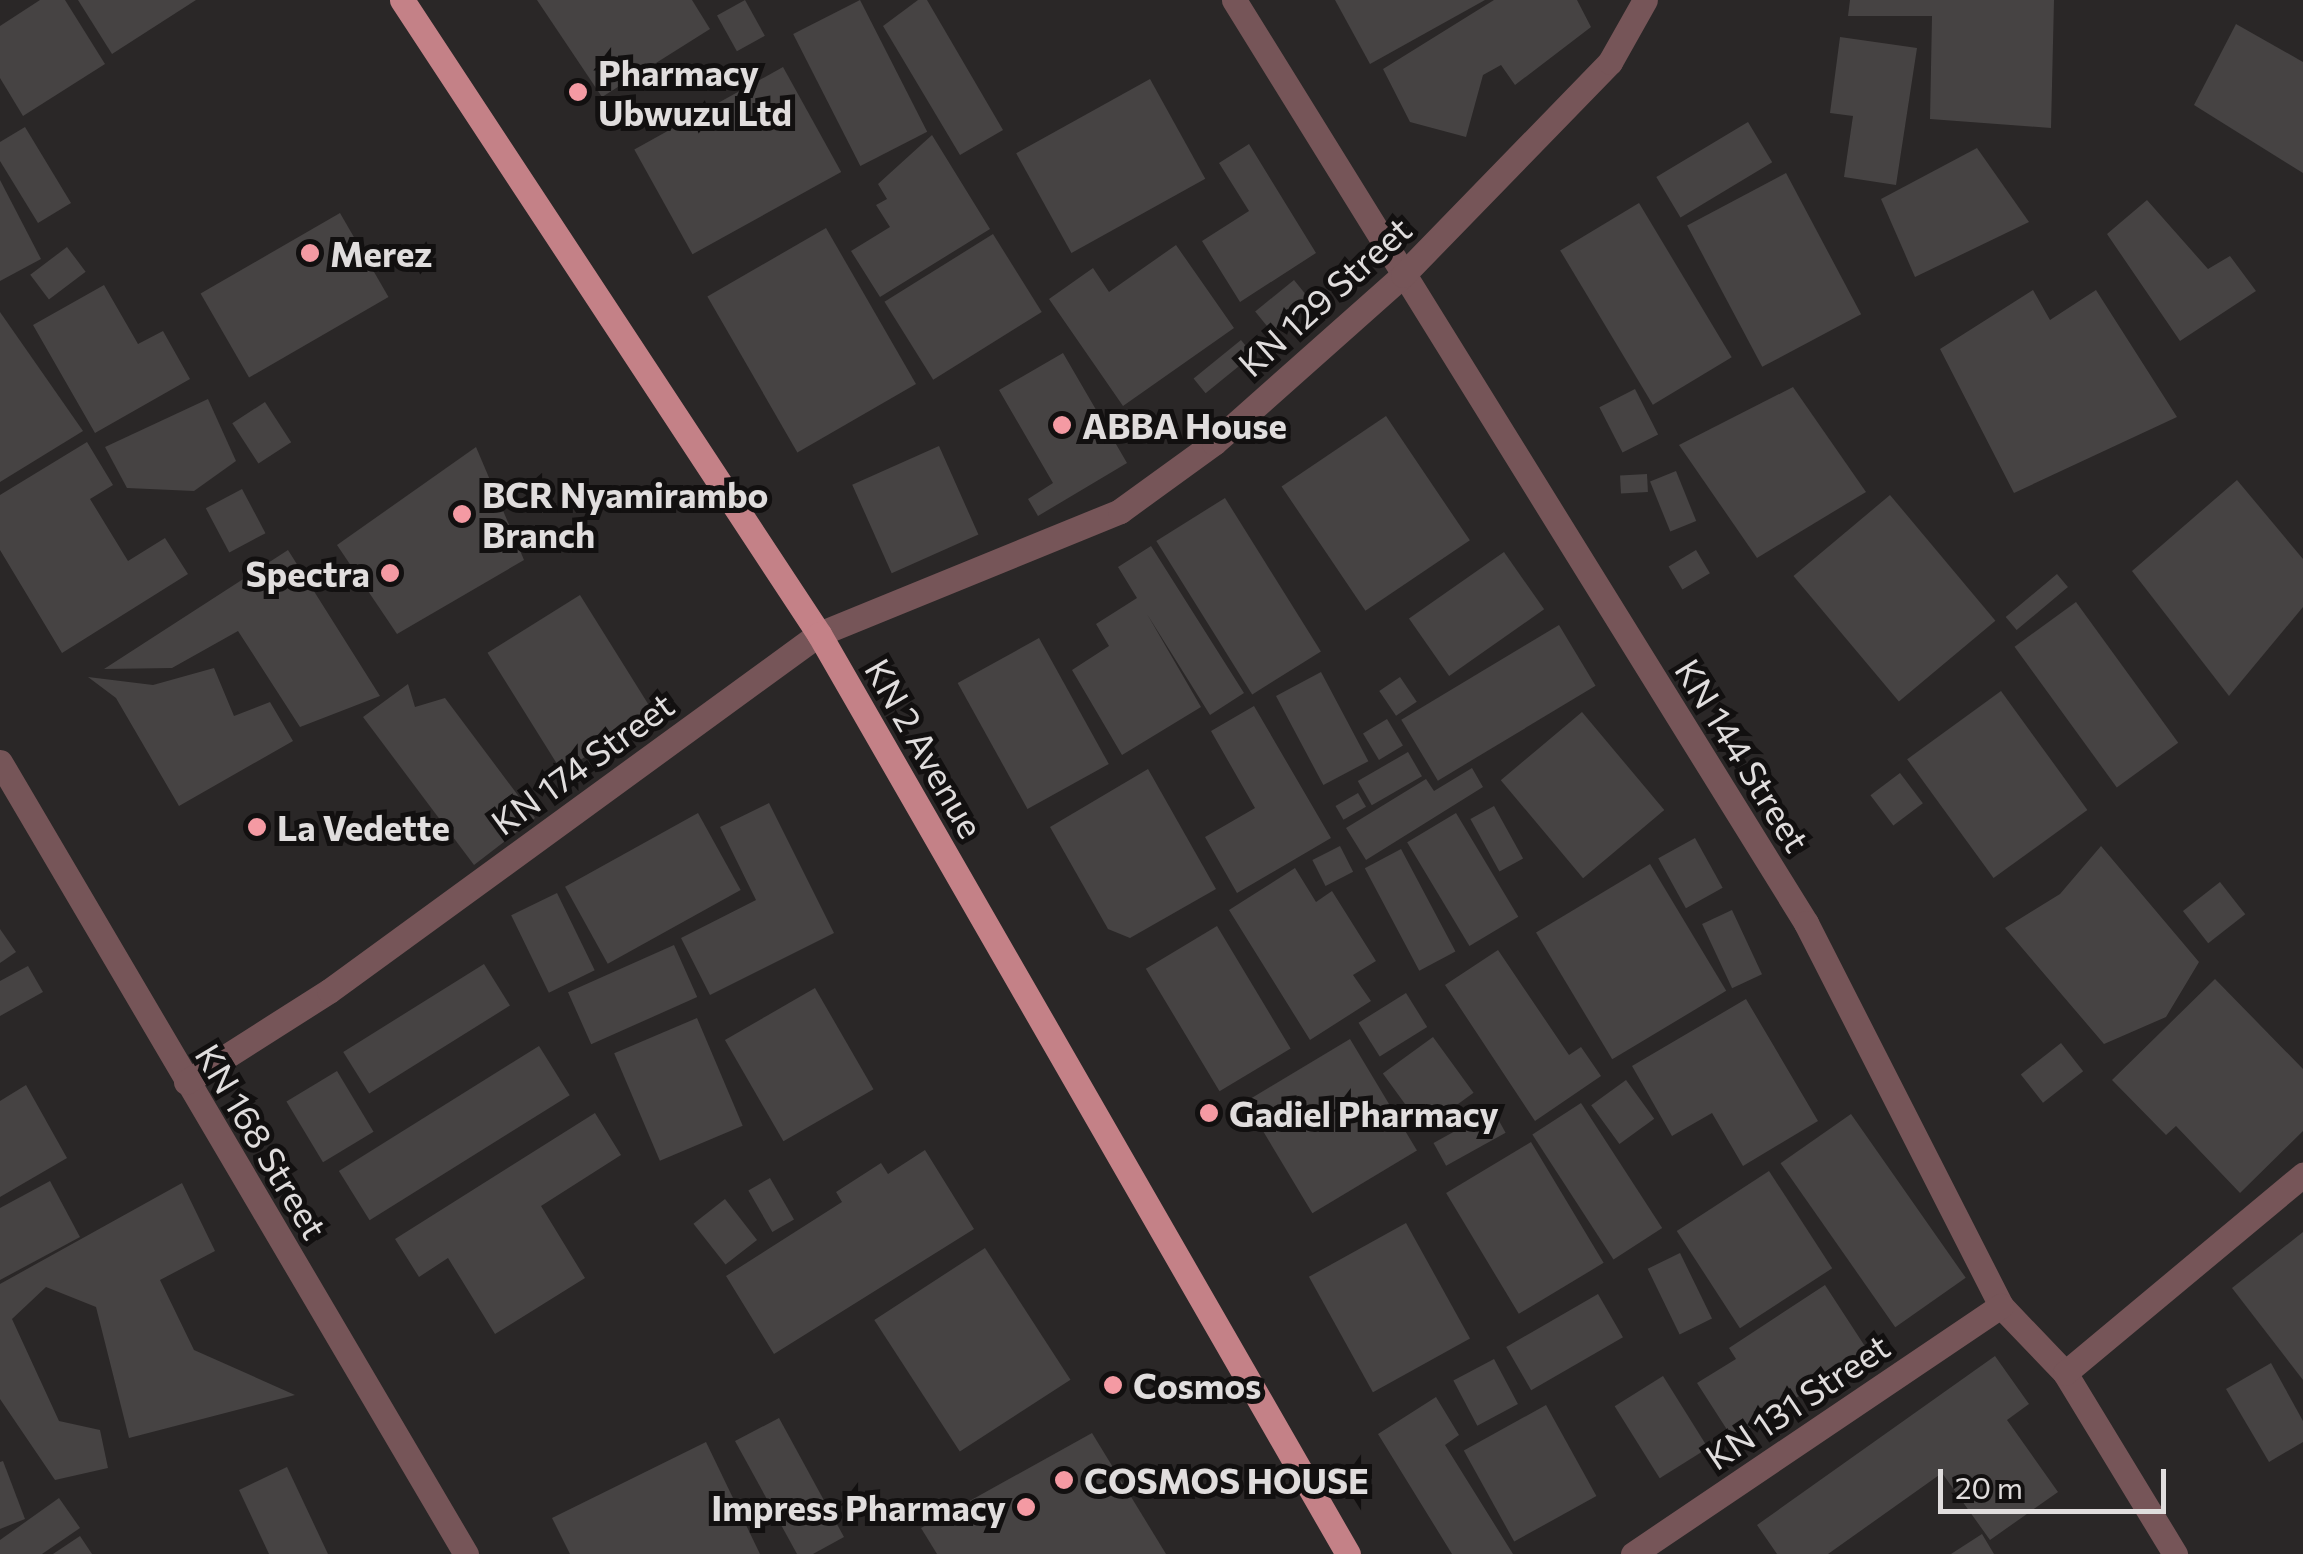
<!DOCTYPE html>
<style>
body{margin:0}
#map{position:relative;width:2303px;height:1554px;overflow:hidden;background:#2a2727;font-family:Commissioner,sans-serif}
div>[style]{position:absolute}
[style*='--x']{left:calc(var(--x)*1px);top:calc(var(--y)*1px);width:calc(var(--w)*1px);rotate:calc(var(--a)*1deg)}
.building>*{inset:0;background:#464343;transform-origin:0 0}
.minor>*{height:25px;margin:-12.5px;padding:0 12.5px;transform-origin:12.5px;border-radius:12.5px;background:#765558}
.major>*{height:25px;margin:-12.5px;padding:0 12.5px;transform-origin:12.5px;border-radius:12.5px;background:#c48187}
.dots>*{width:28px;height:28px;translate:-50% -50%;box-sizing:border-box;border:5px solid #121010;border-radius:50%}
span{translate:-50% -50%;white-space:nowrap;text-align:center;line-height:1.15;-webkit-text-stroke:10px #121010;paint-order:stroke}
.poi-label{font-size:35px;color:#e0dddd;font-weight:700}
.left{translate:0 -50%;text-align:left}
.right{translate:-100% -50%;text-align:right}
.street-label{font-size:35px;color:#e0dddd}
.scale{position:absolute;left:1938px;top:1469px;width:228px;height:45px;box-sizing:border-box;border:5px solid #e0dddd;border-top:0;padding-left:12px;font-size:30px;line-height:35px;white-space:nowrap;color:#e0dddd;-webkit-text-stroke:8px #121010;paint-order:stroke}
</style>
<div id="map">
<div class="building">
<div style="clip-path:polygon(40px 0,65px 0,105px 64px,23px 116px,0 78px,0 26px)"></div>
<div style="clip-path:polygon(78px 0,196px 0,112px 54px)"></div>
<div style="clip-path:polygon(537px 0,692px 0,710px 29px,602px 97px)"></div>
<div style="left:745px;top:0;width:41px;height:32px;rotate:61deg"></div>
<div style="left:860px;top:0;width:148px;height:75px;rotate:63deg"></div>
<div style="clip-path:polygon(918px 0,927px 0,1003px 130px,960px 155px,883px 26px)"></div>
<div style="clip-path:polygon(1335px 0,1485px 0,1370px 64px)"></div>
<div style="clip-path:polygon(1494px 0,1577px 0,1591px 27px,1515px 85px,1501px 65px,1483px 75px,1466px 137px,1410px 122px,1383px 69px)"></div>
<div style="clip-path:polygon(1850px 0,2054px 0,2051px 128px,1930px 119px,1932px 16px,1848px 16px)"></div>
<div style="clip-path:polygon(2236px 24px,2303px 62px,2303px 173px,2194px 105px)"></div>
<div style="clip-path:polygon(1840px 37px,1917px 48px,1896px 185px,1844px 177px,1853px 116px,1830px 113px)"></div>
<div style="left:783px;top:67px;width:120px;height:170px;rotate:61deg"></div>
<div style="left:1150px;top:79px;width:114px;height:153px;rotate:61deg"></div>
<div style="left:1748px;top:122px;width:47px;height:107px;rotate:59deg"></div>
<div style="clip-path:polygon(25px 127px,71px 203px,38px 223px,0 161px,0 142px)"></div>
<div style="clip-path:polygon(932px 135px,990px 229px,880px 297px,851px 251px,890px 227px,876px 205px,887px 199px,878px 184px)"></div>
<div style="clip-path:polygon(1249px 144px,1316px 253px,1240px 302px,1202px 241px,1249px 211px,1219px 163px)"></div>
<div style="clip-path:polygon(1977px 148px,2029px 222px,1915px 277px,1881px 199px)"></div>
<div style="left:1786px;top:173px;width:160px;height:112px;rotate:62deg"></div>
<div style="clip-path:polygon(0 180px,41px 259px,0 281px)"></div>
<div style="clip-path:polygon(2147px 200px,2208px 269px,2230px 256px,2256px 291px,2180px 341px,2107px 234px)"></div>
<div style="left:1639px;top:203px;width:180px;height:92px;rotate:59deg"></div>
<div style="left:340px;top:213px;width:97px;height:161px;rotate:60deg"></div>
<div style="left:826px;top:228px;width:180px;height:137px;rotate:60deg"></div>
<div style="left:993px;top:234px;width:92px;height:128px;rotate:58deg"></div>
<div style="clip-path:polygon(1176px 245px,1234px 328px,1123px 406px,1049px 299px,1093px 268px,1109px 292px)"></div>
<div style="left:67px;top:247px;width:31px;height:46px;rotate:53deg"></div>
<div style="left:1294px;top:280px;width:27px;height:50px;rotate:51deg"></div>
<div style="clip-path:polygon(104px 285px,138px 344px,163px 331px,190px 379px,95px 433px,33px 325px)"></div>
<div style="clip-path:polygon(2033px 290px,2050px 320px,2096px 290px,2177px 417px,2014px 493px,1940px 349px)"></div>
<div style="clip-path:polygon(0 312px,83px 431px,0 482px)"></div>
<div style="left:1241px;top:340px;width:19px;height:61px;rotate:51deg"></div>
<div style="clip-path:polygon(1063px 353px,1127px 463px,1038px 516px,1028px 499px,1053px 483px,999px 390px)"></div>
<div style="clip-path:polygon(1793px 387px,1866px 492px,1757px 558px,1679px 445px)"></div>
<div style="left:1635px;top:389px;width:51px;height:40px;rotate:63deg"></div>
<div style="clip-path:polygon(208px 399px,236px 461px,194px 491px,127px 488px,105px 447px)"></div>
<div style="left:265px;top:402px;width:48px;height:39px;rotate:57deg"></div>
<div style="left:1386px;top:416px;width:150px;height:126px;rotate:56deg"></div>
<div style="clip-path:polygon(87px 442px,113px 485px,90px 499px,128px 561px,165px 538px,188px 574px,62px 653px,0 550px,0 495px)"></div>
<div style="left:939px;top:446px;width:97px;height:95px;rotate:66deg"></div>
<div style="clip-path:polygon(476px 447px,524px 560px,397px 634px,337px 545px)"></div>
<div style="left:1676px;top:471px;width:54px;height:28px;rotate:68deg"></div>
<div style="left:1647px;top:474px;width:18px;height:27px;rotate:87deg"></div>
<div style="clip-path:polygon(2237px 480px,2303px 559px,2303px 607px,2229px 696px,2132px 571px)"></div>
<div style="left:242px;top:489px;width:50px;height:41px;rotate:62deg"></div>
<div style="left:1890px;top:495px;width:164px;height:126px;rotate:50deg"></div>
<div style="left:1225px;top:498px;width:181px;height:81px;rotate:58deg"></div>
<div style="clip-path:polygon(1151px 546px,1244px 693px,1210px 715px,1147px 614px,1201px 707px,1122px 755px,1072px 670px,1109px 646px,1096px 624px,1137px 598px,1118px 567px)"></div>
<div style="clip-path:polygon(288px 550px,380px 696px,300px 727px,238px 631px,172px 668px,104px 669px)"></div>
<div style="left:1696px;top:550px;width:27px;height:32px;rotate:59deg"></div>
<div style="left:1504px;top:552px;width:70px;height:116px;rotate:55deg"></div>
<div style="left:2057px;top:574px;width:17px;height:67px;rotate:50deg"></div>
<div style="left:580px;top:595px;width:140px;height:109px;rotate:58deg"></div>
<div style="left:2076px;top:602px;width:174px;height:76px;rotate:54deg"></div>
<div style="left:1559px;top:625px;width:71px;height:184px;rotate:59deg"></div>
<div style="left:1039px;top:638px;width:144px;height:93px;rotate:61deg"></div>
<div style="clip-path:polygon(214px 668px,234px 716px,270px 702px,293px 741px,179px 806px,116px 698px,88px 677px,153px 685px)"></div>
<div style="left:1321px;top:672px;width:101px;height:51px;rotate:62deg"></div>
<div style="left:1400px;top:677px;width:30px;height:25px;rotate:56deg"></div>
<div style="clip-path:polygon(408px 684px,415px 707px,445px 698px,535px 818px,474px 865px,363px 717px)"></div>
<div style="left:2001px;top:691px;width:147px;height:116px;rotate:54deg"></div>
<div style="clip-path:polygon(1254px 706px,1331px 838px,1237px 893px,1205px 837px,1255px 808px,1211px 731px)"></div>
<div style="left:1582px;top:712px;width:128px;height:106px;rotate:50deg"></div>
<div style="left:1387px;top:719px;width:31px;height:28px;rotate:59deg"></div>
<div style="left:1408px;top:752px;width:28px;height:58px;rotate:60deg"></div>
<div style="clip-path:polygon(1472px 768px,1483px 787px,1366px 860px,1346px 828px,1426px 779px,1434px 791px)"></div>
<div style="clip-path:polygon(1148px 769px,1216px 889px,1130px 938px,1108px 929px,1050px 827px)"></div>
<div style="left:1900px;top:773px;width:38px;height:37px;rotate:53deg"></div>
<div style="left:1358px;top:793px;width:16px;height:26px;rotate:60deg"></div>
<div style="clip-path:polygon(769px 803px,834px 933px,710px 995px,681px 938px,756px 900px,720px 827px)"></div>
<div style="left:1494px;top:806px;width:60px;height:27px;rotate:61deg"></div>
<div style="left:698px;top:813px;width:88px;height:152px;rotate:61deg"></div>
<div style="left:1456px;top:813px;width:121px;height:57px;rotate:59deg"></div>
<div style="left:1695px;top:838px;width:57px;height:42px;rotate:61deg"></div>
<div style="left:1340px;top:846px;width:29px;height:31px;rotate:63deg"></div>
<div style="clip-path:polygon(2101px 846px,2199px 962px,2166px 1017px,2104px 1044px,2005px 928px,2060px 894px)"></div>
<div style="left:1401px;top:849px;width:116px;height:41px;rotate:62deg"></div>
<div style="left:1650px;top:864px;width:148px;height:133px;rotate:59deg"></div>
<div style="clip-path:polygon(1295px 868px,1316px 902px,1332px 891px,1376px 961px,1353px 975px,1371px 1001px,1310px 1040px,1229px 910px)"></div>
<div style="left:2220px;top:882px;width:41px;height:47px;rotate:52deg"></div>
<div style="left:557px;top:893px;width:86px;height:51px;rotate:64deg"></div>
<div style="left:1732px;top:910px;width:71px;height:33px;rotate:65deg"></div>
<div style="left:1217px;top:926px;width:143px;height:83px;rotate:59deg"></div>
<div style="clip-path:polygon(0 929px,16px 952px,0 963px)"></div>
<div style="left:674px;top:945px;width:57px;height:116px;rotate:66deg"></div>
<div style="clip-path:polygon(1498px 950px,1569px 1055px,1581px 1047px,1601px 1076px,1535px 1121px,1445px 985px)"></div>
<div style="left:484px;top:964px;width:49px;height:166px;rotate:58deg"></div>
<div style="clip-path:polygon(28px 966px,43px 992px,0 1016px,0 981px)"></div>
<div style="clip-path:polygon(2215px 979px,2303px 1069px,2303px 1131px,2240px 1193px,2176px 1126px,2166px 1135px,2112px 1080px)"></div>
<div style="left:815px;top:988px;width:117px;height:104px;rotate:60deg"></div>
<div style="left:1406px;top:993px;width:40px;height:56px;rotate:58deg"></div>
<div style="clip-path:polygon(1746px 999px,1818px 1121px,1743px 1166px,1712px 1113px,1672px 1136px,1632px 1066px)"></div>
<div style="left:697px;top:1018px;width:117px;height:90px;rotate:67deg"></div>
<div style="left:1433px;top:1037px;width:69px;height:62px;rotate:54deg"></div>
<div style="left:1350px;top:1039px;width:130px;height:122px;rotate:59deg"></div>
<div style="left:2061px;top:1043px;width:36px;height:51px;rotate:52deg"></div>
<div style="left:539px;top:1046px;width:58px;height:236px;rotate:58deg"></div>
<div style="left:337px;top:1071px;width:71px;height:59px;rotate:59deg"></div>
<div style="left:1626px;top:1080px;width:48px;height:43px;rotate:54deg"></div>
<div style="clip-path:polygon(26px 1085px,67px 1158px,0 1197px,0 1101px)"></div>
<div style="left:1581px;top:1103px;width:149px;height:58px;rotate:57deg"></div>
<div style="left:1493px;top:1110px;width:26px;height:68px;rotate:61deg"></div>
<div style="clip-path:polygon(595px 1113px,621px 1155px,541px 1206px,585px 1278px,495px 1334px,448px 1258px,419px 1277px,395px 1239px)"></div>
<div style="left:1851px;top:1114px;width:200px;height:86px;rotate:55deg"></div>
<div style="left:1531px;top:1142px;width:141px;height:99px;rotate:59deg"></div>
<div style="clip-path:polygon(925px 1150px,974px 1229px,774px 1354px,726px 1276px,842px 1202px,836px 1192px,881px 1163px,888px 1174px)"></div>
<div style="left:1769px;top:1171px;width:116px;height:110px;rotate:57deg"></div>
<div style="left:770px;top:1178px;width:48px;height:25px;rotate:60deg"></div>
<div style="clip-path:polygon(50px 1181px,80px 1237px,0 1280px,0 1208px)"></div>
<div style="clip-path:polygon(182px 1183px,215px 1251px,160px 1280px,194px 1350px,295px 1395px,129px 1438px,96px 1307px,46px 1287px,12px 1319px,59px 1421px,100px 1430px,108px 1468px,55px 1480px,0 1399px,0 1284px)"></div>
<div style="left:725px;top:1199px;width:52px;height:40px;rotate:52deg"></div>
<div style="left:1406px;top:1223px;width:132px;height:111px;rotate:61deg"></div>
<div style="clip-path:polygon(2303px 1232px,2303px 1380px,2232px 1288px)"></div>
<div style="left:985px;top:1248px;width:157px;height:132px;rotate:57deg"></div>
<div style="left:1680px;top:1253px;width:73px;height:36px;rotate:64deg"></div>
<div style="clip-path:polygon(1825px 1285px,1868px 1351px,1733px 1439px,1697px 1383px,1736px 1359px,1729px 1348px)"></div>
<div style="left:1598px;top:1294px;width:50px;height:106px;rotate:60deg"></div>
<div style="clip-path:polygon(1995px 1356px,2029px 1404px,2007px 1420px,2058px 1492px,1990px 1540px,1942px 1473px,1828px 1554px,1777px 1554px,1757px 1525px)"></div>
<div style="left:1494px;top:1359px;width:51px;height:46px;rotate:62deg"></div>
<div style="clip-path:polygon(2271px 1363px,2303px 1421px,2303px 1442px,2269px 1462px,2226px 1389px)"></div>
<div style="left:1663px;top:1376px;width:85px;height:57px;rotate:58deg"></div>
<div style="clip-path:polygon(1436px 1397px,1459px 1435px,1445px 1445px,1513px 1554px,1452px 1554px,1378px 1434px)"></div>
<div style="left:1546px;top:1405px;width:104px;height:94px;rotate:61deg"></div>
<div style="clip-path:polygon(779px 1418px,844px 1537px,813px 1554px,797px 1554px,735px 1441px)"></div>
<div style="clip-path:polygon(1092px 1433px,1166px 1554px,937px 1554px,921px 1528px)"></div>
<div style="clip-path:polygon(706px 1442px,760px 1554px,570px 1554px,552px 1518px)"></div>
<div style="clip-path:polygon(3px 1461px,25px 1519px,0 1529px,0 1462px)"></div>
<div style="clip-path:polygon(287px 1467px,328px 1554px,269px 1554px,239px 1490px)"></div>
<div style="clip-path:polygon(59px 1498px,80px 1528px,42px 1554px,0 1554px,0 1540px)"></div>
<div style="clip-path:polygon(1982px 1534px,1994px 1554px,1951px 1554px)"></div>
<div style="clip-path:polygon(80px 1536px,92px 1554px,53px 1554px)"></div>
</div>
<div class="minor">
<div style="--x:1234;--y:0;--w:1086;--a:58.21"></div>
<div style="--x:1806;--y:923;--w:430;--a:63"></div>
<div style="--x:2001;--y:1306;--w:93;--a:46.3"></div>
<div style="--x:2065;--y:1373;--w:212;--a:58.7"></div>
<div style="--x:0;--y:762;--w:919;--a:59.53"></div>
<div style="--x:186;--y:1082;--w:169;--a:-32.5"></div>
<div style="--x:329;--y:991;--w:606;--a:-36.08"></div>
<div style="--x:819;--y:634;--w:325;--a:-22.2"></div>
<div style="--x:1120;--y:511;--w:116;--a:-35.9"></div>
<div style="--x:1214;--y:443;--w:253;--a:-41.6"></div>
<div style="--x:1403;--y:275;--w:297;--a:-45.8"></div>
<div style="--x:1610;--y:62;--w:71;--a:-60.6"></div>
<div style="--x:2065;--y:1373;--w:310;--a:-39.8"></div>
<div style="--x:1633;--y:1554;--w:444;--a:-34"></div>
</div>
<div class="major">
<div style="--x:402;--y:0;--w:759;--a:56.67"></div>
<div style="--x:819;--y:634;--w:1061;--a:60.1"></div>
</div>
<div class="dots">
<div style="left:578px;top:92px;background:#f49aa3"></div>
<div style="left:310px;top:253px;background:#f49aa3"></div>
<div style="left:1062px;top:425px;background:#f49aa3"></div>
<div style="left:462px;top:514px;background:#f49aa3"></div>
<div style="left:390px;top:573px;background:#f49aa3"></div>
<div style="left:257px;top:827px;background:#f49aa3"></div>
<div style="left:1209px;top:1113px;background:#f49aa3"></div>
<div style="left:1113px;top:1385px;background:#f49aa3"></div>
<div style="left:1064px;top:1480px;background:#f49aa3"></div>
<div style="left:1026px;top:1507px;background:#f49aa3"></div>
</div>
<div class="poi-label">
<span class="left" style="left:598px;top:92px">Pharmacy<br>Ubwuzu Ltd</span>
<span class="left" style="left:330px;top:253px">Merez</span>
<span class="left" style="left:1082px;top:425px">ABBA House</span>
<span class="left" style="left:482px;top:514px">BCR Nyamirambo<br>Branch</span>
<span class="right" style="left:370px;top:573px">Spectra</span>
<span class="left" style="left:277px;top:827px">La Vedette</span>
<span class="left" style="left:1229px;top:1113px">Gadiel Pharmacy</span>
<span class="left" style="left:1133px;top:1385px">Cosmos</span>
<span class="left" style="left:1084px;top:1480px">COSMOS HOUSE</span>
<span class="right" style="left:1006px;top:1507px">Impress Pharmacy</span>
</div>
<div class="street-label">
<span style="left:1324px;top:296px;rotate:-42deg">KN 129 Street</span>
<span style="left:925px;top:748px;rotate:60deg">KN 2 Avenue</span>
<span style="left:1743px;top:755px;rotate:58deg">KN 144 Street</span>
<span style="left:582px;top:763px;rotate:-36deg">KN 174 Street</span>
<span style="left:262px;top:1141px;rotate:59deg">KN 168 Street</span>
<span style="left:1797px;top:1401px;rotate:-34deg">KN 131 Street</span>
</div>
<div class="scale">20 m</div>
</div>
